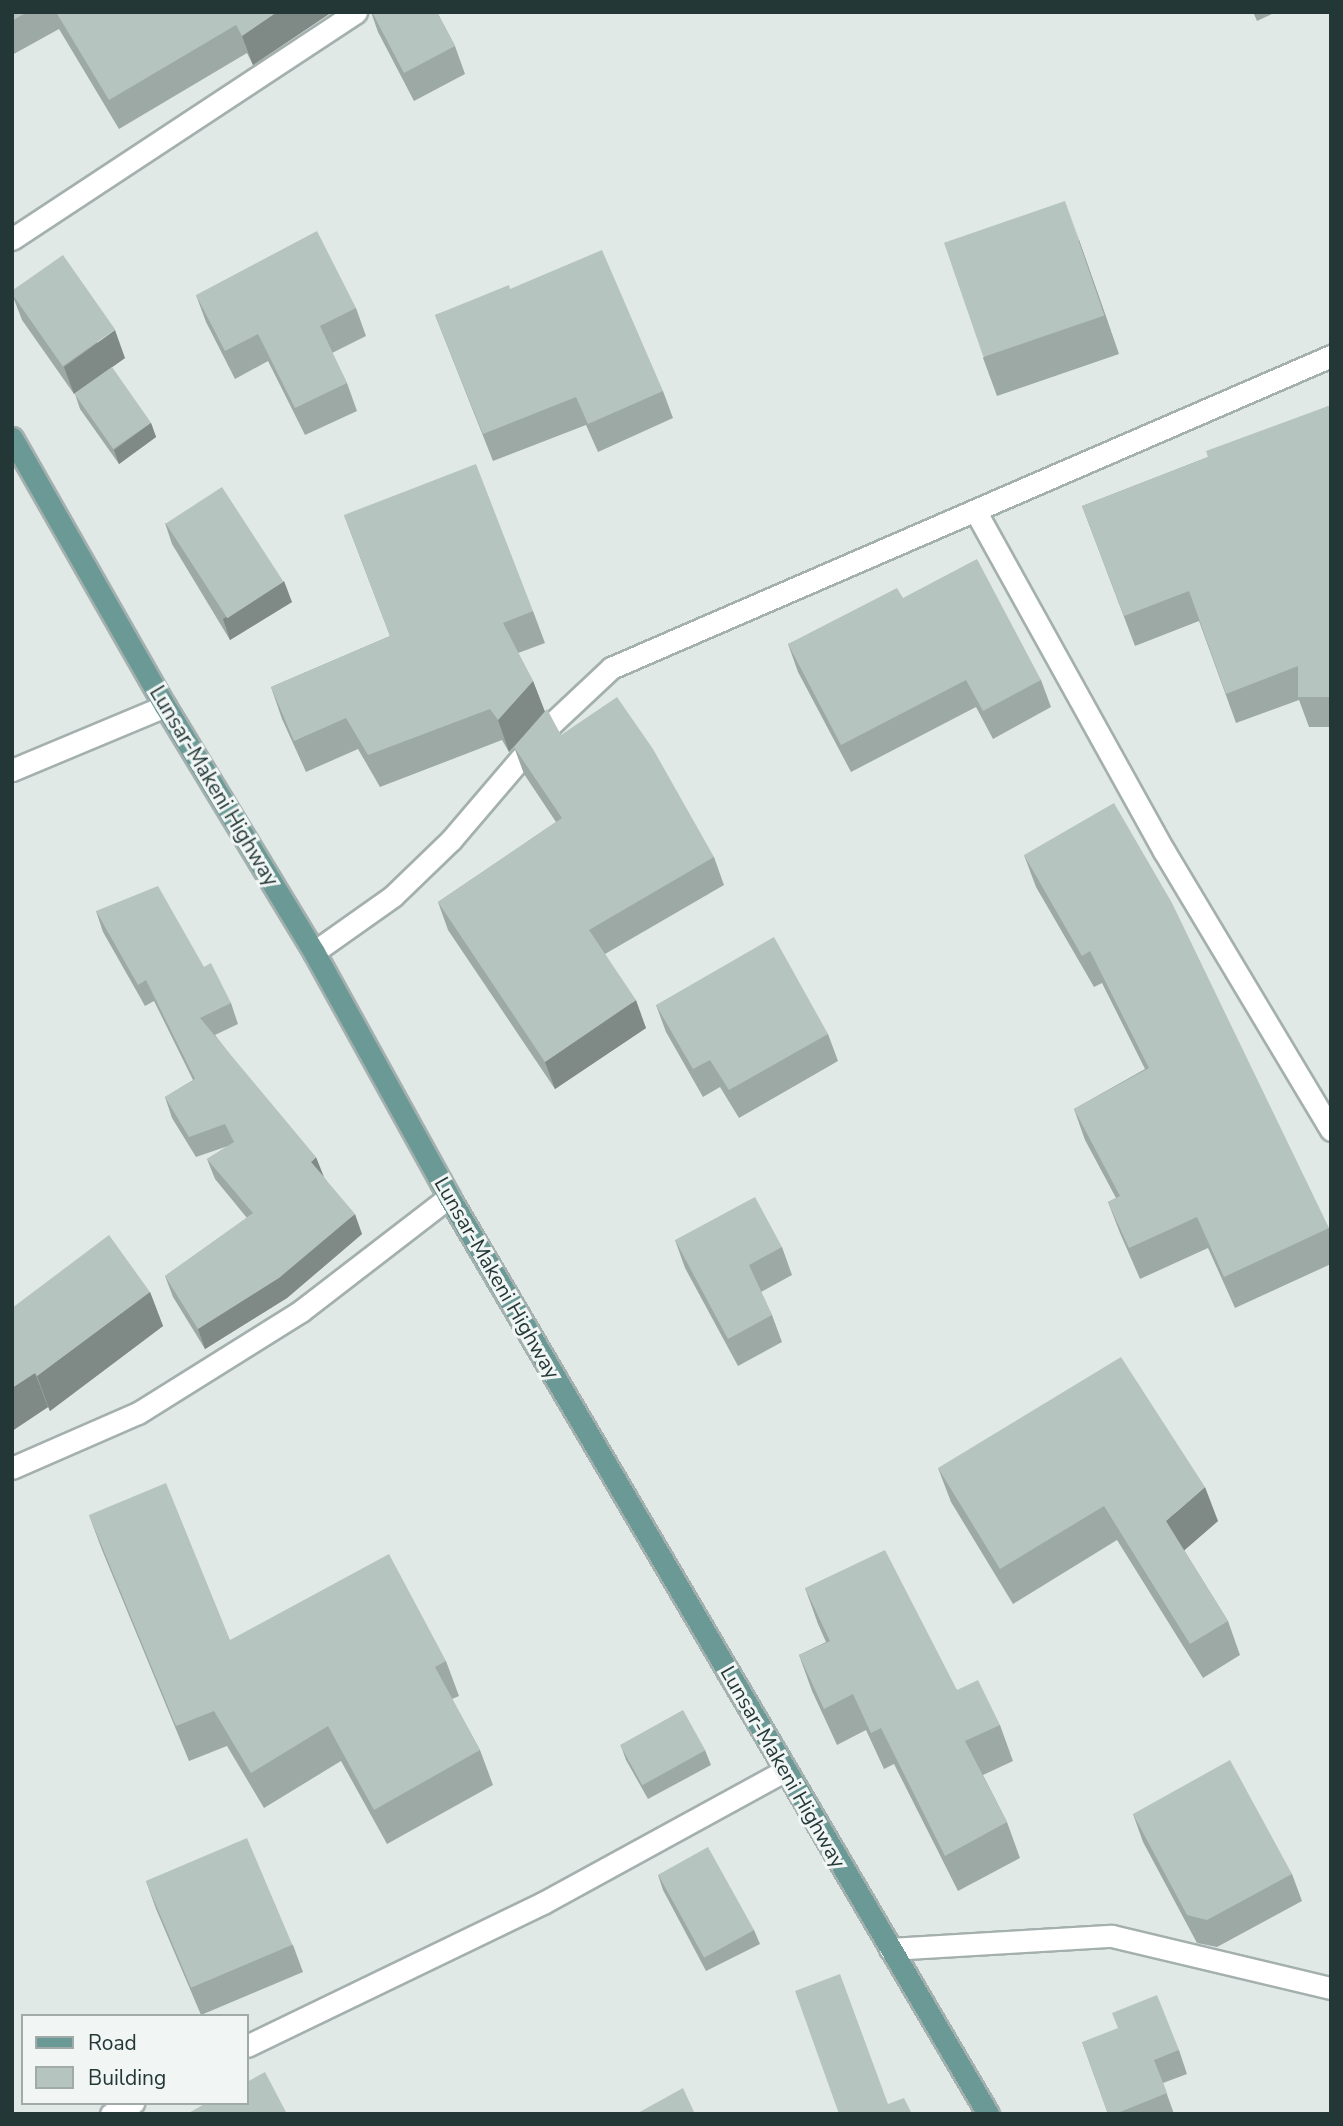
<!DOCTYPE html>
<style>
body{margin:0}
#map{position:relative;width:1343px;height:2126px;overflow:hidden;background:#e1e9e7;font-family:"Nunito Sans",sans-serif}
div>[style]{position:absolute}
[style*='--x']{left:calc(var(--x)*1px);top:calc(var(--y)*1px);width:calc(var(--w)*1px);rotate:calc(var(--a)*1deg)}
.roads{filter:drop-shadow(2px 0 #a4b0ae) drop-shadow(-2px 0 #a4b0ae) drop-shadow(0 2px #a4b0ae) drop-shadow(0 -2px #a4b0ae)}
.minor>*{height:21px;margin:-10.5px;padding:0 10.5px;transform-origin:10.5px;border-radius:10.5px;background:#fff}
.major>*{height:21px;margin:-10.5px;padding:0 10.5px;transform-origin:10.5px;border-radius:10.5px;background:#6b9a96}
.wall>*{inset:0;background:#9da9a5}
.shaded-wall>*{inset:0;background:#7f8986}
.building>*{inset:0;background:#b6c4c0;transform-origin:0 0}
span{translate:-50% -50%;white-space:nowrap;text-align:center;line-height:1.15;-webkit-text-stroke:6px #f1f6f5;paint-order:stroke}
.street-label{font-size:21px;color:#233836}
.frame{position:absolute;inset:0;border:14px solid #233836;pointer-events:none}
.legend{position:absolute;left:21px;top:2014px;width:228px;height:91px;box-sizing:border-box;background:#f1f6f5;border:2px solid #9faaa9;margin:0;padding:9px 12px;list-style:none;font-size:21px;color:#233836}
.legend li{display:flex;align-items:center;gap:14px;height:35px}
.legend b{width:35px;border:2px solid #9faaa9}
</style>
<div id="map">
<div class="roads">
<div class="minor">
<div style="--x:12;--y:239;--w:412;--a:-33.4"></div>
<div style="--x:976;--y:512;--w:388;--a:61"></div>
<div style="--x:1164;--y:851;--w:325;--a:59.1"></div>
<div style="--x:12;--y:770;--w:166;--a:-22.7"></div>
<div style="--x:314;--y:952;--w:97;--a:-35.3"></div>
<div style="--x:393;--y:896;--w:81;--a:-44"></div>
<div style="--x:451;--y:840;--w:143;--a:-49.5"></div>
<div style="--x:544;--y:731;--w:92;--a:-43.2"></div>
<div style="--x:611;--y:668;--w:785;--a:-23.43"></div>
<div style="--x:12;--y:1468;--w:137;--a:-23.6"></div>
<div style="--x:138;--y:1413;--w:192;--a:-32"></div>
<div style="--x:301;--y:1311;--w:187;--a:-37.6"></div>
<div style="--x:890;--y:1949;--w:222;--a:-3.4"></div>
<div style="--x:1112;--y:1936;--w:225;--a:13.4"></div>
<div style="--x:247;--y:2046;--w:329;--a:-25.8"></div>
<div style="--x:543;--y:1903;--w:275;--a:-28.7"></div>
<div style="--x:111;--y:2114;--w:25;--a:-27"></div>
</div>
<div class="major">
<div style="--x:12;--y:438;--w:309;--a:60.3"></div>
<div style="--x:165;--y:706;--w:288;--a:58.8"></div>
<div style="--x:314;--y:952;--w:280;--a:61.1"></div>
<div style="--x:449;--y:1197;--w:1064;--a:59.55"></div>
</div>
</div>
<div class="wall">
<div style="clip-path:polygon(12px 12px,332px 12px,253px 65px,247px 53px,119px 129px,59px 29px,12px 55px)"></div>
<div style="clip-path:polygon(371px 12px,437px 12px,455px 46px,465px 74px,414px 101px,378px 32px)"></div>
<div style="clip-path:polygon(1253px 12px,1276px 12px,1257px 21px)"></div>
<div style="clip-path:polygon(1079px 240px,1119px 354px,997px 396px,983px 358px)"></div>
<div style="clip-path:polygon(510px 289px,663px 391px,673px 418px,598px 452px,586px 425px,493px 461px,435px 315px)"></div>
<div style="clip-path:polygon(12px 294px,125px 358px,74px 394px,22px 320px)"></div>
<div style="clip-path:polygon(196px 295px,356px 308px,366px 336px,332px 353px,347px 383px,357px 411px,305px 435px,268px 361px,235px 379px,206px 322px)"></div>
<div style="clip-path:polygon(75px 394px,151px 423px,156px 437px,119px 464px,80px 409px)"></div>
<div style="clip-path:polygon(1331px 405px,1331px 727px,1309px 727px,1299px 700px,1236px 723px,1199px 621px,1135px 646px,1082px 506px,1208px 457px)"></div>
<div style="clip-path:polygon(344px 515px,533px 611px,545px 643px,518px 653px,533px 681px,545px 712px,561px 735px,714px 857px,724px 885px,605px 954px,646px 1028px,555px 1089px,448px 930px,438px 902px,556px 822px,524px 774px,514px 747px,539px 719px,509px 752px,502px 740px,380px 787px,358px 749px,306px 772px,282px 719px,271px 687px,390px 636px)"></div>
<div style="clip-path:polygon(165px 523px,292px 602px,230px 640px,172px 544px)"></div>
<div style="clip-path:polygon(903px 598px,1041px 680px,1051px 707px,993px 739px,976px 707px,851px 772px,798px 672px,788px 644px)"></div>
<div style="clip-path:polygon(1024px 855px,1329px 1228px,1331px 1232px,1331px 1264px,1235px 1308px,1208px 1248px,1140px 1279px,1120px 1233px,1108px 1202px,1116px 1198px,1085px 1140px,1074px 1109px,1145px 1069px,1102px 983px,1094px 987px,1036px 887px)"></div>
<div style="clip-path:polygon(96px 911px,204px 967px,231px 1003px,238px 1024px,215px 1035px,324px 1177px,362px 1234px,287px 1298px,205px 1349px,173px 1297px,165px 1276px,247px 1218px,215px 1179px,207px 1159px,228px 1146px,196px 1157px,172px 1118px,165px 1097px,193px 1080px,154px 1001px,145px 1006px,103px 932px)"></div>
<div style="clip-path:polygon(656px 1005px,828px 1034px,838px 1061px,739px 1118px,720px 1087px,703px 1097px,666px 1032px)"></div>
<div style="clip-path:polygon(675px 1240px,782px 1247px,792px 1275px,761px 1292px,772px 1315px,782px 1342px,738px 1366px,685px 1268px)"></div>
<div style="clip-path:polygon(150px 1292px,163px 1326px,50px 1411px,48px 1407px,12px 1431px,12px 1308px)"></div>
<div style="clip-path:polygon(938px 1468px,1218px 1521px,1184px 1550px,1228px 1621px,1240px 1655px,1203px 1678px,1117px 1540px,1013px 1604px,951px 1502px)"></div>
<div style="clip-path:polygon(89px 1515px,230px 1640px,446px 1661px,459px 1696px,452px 1699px,480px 1750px,493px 1785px,387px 1844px,341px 1761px,264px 1808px,227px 1746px,189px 1761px,102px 1550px)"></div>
<div style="clip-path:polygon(805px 1588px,957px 1690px,1000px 1725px,1013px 1761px,983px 1775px,1007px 1822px,1020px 1858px,958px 1891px,894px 1764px,884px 1769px,866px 1730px,837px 1745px,812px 1691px,799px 1655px,826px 1642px,818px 1624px)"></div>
<div style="clip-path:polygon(621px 1746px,705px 1750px,711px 1765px,648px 1799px,626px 1760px)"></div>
<div style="clip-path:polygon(1133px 1814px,1292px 1874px,1302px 1901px,1217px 1947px,1197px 1943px,1143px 1842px)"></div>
<div style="clip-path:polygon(658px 1875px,754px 1930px,760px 1944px,706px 1971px,663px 1890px)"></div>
<div style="clip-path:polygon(146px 1881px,293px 1945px,303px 1972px,201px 2015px,156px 1909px)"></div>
<div style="clip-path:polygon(1082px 2042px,1179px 2050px,1187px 2074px,1163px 2083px,1174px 2114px,1108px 2114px)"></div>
</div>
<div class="shaded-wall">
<div style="clip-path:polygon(277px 12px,332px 12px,253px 65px,242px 36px)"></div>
<div style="clip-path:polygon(1065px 201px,1079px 240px,1119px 354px,1105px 315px)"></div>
<div style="clip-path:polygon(115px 330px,125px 358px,74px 394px,64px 367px)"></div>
<div style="clip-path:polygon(151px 423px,156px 437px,119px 464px,114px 450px)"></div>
<div style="clip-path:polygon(284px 581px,292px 602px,230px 640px,223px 619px)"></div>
<div style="clip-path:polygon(533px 681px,545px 712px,509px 752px,498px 720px)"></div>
<div style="clip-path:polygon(636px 1000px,646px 1028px,555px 1089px,545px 1062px)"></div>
<div style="clip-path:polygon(316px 1157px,324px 1177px,311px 1162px)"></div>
<div style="clip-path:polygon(355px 1214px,362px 1234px,287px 1298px,205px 1349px,198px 1329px)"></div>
<div style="clip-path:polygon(150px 1292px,163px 1326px,50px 1411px,37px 1376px)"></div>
<div style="clip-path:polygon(35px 1373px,48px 1407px,12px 1431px,12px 1388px)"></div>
<div style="clip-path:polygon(1205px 1487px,1218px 1521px,1179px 1555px,1166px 1521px)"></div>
</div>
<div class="building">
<div style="clip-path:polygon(12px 12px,27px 12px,12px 21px)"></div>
<div style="clip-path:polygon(56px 12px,277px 12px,242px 36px,236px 25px,109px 100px)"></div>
<div style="clip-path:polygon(372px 12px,437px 12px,455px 46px,404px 73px)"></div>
<div style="left:1065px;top:201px;width:121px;height:128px;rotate:71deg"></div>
<div style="clip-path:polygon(317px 231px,356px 308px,320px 326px,347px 383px,295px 408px,258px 334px,225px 351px,196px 295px)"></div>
<div style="clip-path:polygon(602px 250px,663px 391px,588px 424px,576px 397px,483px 434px,435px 315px,509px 285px,510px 289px)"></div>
<div style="left:63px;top:255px;width:91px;height:64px;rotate:55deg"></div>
<div style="left:112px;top:367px;width:68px;height:46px;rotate:55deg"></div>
<div style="clip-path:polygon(1331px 405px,1331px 697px,1298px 697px,1298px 666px,1226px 694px,1189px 591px,1124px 616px,1082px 506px,1208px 457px,1206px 451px)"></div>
<div style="clip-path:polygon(476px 464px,533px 611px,503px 623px,533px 681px,498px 720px,490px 709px,368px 755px,346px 718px,294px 741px,271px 687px,390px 636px,344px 515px)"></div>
<div style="left:222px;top:487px;width:113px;height:67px;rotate:57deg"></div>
<div style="clip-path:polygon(977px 559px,1041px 680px,983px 711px,966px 680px,841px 745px,788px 644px,897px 588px,903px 598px)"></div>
<div style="clip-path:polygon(617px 697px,653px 749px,714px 857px,589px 930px,636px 1000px,545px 1062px,438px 902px,562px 818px,514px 747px,547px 709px,561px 735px)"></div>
<div style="clip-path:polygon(1114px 803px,1172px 903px,1329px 1228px,1224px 1277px,1197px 1217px,1129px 1248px,1108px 1202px,1120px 1196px,1074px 1109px,1149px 1068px,1090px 951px,1082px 956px,1024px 855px)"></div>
<div style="clip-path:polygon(158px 886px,204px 967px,211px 963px,231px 1003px,200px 1018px,316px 1157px,311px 1162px,355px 1214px,279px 1278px,198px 1329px,165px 1276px,253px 1213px,207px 1159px,234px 1142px,225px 1124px,189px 1137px,165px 1097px,195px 1079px,146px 980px,138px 985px,96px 911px)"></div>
<div style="clip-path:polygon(774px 937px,828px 1034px,729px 1090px,710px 1060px,693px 1069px,656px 1005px)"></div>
<div style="clip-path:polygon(755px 1197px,782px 1247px,749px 1265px,772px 1315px,728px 1339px,675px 1240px)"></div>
<div style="clip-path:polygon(109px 1235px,150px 1292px,37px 1376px,35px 1373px,12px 1388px,12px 1308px)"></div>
<div style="clip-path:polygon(1121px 1357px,1205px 1487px,1166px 1521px,1228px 1621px,1190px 1644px,1104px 1506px,1000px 1569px,938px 1468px)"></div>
<div style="clip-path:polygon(166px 1483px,230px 1640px,389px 1554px,446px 1661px,435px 1667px,480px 1750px,374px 1810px,328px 1726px,251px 1773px,214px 1711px,176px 1726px,89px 1515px)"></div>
<div style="clip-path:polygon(885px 1550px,957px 1690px,978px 1680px,1000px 1725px,965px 1741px,1007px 1822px,945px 1856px,881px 1728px,871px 1733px,853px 1694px,824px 1709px,799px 1655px,830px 1641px,805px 1588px)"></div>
<div style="left:683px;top:1710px;width:46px;height:72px;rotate:61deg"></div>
<div style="clip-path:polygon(1230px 1760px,1292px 1874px,1207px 1920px,1187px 1915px,1133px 1814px)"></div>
<div style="left:247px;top:1838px;width:116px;height:110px;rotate:67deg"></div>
<div style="left:708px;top:1847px;width:95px;height:57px;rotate:61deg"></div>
<div style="clip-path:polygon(840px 1974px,888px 2104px,904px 2098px,912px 2114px,839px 2114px,795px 1991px)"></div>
<div style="clip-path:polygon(1157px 1995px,1179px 2050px,1154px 2060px,1167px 2093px,1115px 2114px,1108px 2114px,1082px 2042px,1118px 2028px,1112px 2013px)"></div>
<div style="clip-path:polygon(265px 2072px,287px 2114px,187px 2114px,206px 2103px,247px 2103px,247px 2082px)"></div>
<div style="clip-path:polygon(683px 2088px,695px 2114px,636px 2114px)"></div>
</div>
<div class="street-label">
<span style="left:214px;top:786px;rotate:59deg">Lunsar-Makeni Highway</span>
<span style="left:497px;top:1278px;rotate:60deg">Lunsar-Makeni Highway</span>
<span style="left:783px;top:1767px;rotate:60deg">Lunsar-Makeni Highway</span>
</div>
<div class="frame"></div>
<ul class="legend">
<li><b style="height:9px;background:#6b9a96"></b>Road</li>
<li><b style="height:19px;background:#b6c4c0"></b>Building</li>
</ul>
</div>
